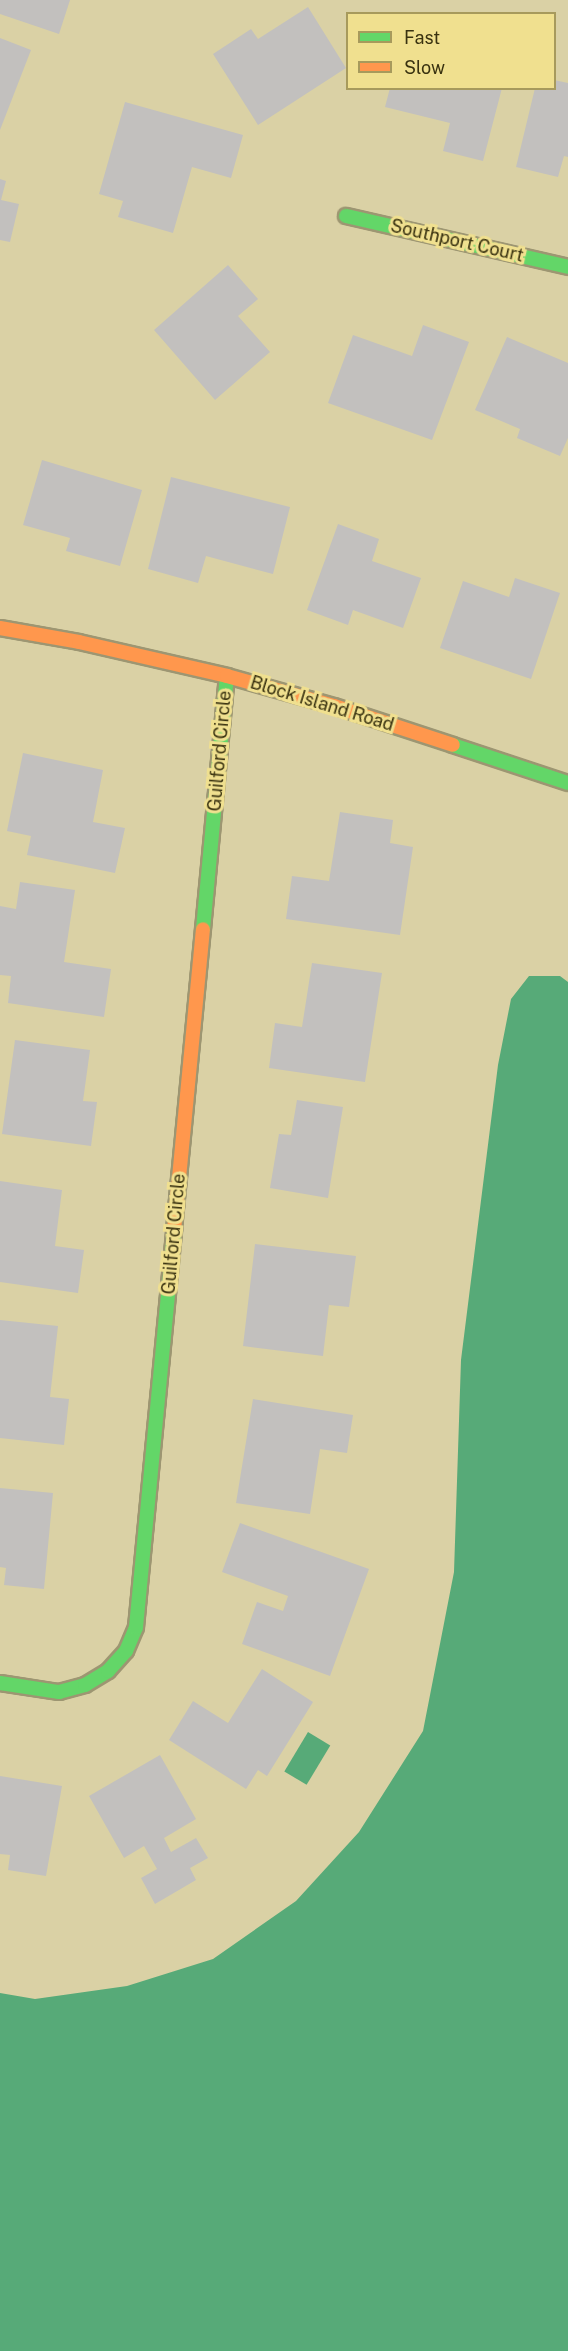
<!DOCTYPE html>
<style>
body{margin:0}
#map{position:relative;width:568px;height:2351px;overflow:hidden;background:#dad1a5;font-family:"Public Sans",sans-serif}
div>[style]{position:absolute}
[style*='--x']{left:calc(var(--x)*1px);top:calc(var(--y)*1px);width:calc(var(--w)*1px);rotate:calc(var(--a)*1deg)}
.water>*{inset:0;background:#57aa78;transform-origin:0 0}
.building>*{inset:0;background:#c2c0be}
.roads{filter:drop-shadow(2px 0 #9d9672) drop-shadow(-2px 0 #9d9672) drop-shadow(0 2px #9d9672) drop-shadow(0 -2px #9d9672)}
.fast>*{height:14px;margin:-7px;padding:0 7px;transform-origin:7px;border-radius:7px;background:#63d668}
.slow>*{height:14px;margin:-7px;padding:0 7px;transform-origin:7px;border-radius:7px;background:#ff974d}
span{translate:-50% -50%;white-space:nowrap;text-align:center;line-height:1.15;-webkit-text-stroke:6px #f0e08f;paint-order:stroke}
.street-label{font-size:18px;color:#393210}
.legend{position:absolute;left:346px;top:12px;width:210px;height:78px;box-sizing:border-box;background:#f0e08f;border:2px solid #a79a5c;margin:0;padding:8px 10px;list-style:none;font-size:18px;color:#393210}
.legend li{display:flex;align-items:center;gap:12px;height:30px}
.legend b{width:30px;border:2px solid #a79a5c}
</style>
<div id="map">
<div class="water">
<div style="clip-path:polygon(529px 976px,560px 976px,568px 982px,568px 2351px,0 2351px,0 1993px,35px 1999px,127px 1986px,213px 1959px,296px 1901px,359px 1832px,423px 1731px,454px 1572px,461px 1360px,498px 1065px,511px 999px)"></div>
<div style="left:308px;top:1732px;width:26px;height:46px;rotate:31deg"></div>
</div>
<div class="building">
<div style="clip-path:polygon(0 0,70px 0,59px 34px,0 14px)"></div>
<div style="clip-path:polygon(308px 7px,346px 68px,258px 125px,213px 54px,251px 29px,258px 39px)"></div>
<div style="clip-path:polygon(0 38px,31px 50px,0 130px)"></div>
<div style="clip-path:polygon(554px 80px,568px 83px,568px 157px,564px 156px,558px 177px,516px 167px,535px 88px,554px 88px)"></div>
<div style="clip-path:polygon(390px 88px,502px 88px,483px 161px,443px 151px,450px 123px,385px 107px)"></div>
<div style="clip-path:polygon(125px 102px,243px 135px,231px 178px,192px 167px,173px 233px,118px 217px,123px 201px,99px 194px)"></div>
<div style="clip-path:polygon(0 179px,6px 181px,1px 200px,19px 204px,10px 242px,0 240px)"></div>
<div style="clip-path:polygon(228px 265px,258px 299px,238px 316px,270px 352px,215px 400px,154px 330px)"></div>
<div style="clip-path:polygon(423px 325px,469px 342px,432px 440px,328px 403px,353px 335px,412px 356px)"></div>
<div style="clip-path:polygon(507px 337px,568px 363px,568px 438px,560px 456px,517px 438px,520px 429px,475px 410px)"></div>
<div style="clip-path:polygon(42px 460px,142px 490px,120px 566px,66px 551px,70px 538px,23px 525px)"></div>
<div style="clip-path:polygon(171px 477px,290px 507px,273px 574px,206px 556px,198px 583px,148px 569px)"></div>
<div style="clip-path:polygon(338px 524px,379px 539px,372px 561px,421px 578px,403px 628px,353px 610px,348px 625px,307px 610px)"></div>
<div style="clip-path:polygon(515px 578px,560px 593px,531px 679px,440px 648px,463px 581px,509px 597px)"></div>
<div style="clip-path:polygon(23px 753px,103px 770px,93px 822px,125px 828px,115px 873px,27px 855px,31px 836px,7px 831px)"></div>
<div style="clip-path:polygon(340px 812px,393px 820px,390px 843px,413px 847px,400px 935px,286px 919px,292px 876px,329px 881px)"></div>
<div style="clip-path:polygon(20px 882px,75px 890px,64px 962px,111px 969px,104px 1017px,8px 1003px,11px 976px,0 975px,0 906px,16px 909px)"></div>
<div style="clip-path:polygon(312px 963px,382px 973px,365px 1082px,269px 1068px,275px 1023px,302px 1027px)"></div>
<div style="clip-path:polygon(15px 1040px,90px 1050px,83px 1101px,97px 1102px,91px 1146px,2px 1134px)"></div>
<div style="clip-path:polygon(297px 1100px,343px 1107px,328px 1198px,270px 1188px,279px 1134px,291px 1135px)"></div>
<div style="clip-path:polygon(0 1181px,62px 1190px,55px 1246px,84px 1250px,78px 1293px,0 1282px)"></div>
<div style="clip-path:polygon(255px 1244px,356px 1256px,349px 1307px,329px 1305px,323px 1356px,243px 1346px)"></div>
<div style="clip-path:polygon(0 1320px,58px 1326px,50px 1397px,69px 1399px,64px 1445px,0 1438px)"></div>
<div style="clip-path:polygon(253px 1399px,353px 1415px,347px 1453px,320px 1449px,310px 1514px,236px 1503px)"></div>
<div style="clip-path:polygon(0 1488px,53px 1493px,44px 1589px,4px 1585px,6px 1568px,0 1567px)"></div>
<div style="clip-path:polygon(240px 1523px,369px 1569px,330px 1676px,242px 1644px,257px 1602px,283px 1611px,288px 1596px,222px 1572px)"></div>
<div style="clip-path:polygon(262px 1669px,313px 1702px,267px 1776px,258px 1770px,246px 1789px,169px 1740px,193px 1701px,228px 1723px)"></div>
<div style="clip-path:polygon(160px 1755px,196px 1819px,164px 1838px,171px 1852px,196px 1838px,208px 1858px,190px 1868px,196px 1880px,155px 1904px,141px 1878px,157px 1869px,144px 1846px,124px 1858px,89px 1796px)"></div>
<div style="clip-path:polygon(0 1776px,62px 1786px,46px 1876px,8px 1870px,10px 1855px,0 1854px)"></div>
</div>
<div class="roads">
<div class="fast">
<div style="--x:346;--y:216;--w:228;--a:12.9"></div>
<div style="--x:453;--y:745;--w:121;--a:18.3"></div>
<div style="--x:203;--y:929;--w:254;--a:-84.6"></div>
<div style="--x:0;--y:1683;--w:60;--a:8.7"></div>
<div style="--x:59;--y:1692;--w:27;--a:-15"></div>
<div style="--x:85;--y:1685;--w:27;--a:-31"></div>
<div style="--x:108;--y:1671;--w:27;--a:-48"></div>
<div style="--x:126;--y:1651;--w:26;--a:-67"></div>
<div style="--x:136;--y:1627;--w:399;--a:-84.5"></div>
</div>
<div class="slow">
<div style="--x:0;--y:628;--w:80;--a:10"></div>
<div style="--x:79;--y:642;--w:152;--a:12.9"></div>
<div style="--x:227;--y:676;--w:111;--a:15.7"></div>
<div style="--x:334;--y:706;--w:125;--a:18.1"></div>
<div style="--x:174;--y:1230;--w:302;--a:-84.5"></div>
</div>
</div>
<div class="street-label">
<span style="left:457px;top:241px;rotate:13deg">Southport Court</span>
<span style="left:322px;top:704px;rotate:17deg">Block Island Road</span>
<span style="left:220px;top:751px;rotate:-85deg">Guilford Circle</span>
<span style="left:174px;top:1234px;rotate:-85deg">Guilford Circle</span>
</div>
<ul class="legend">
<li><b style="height:8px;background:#63d668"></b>Fast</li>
<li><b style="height:8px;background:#ff974d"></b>Slow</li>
</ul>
</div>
